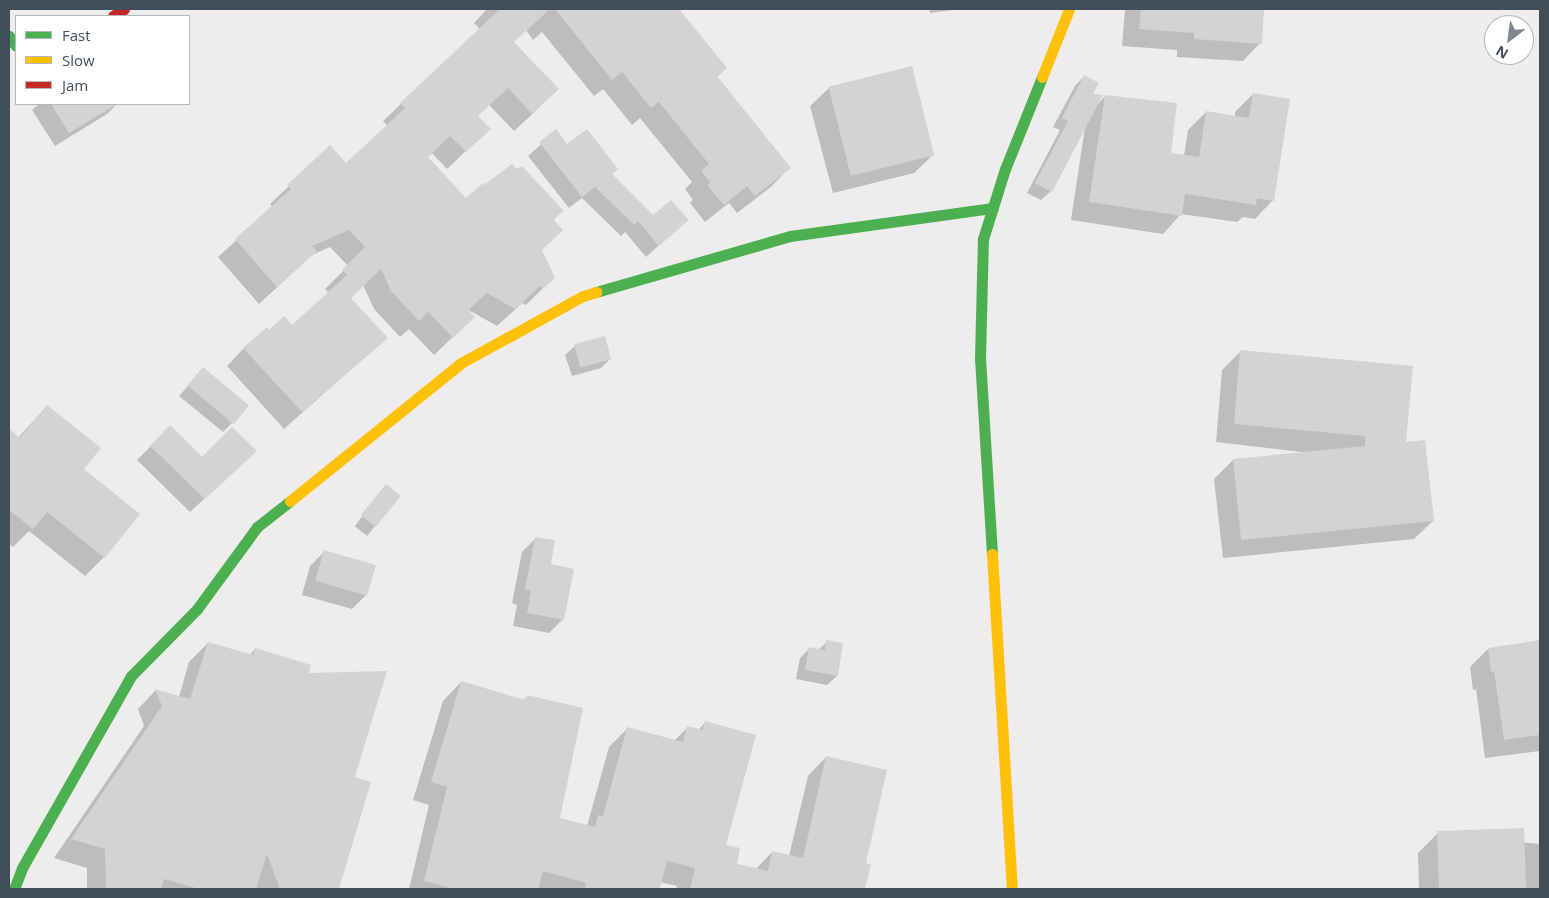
<!DOCTYPE html>
<style>
body{margin:0}
#map{position:relative;width:1549px;height:898px;overflow:hidden;background:#eeecec;font-family:"Open Sans",sans-serif}
div>[style]{position:absolute}
[style*='--x']{left:calc(var(--x)*1px);top:calc(var(--y)*1px);width:calc(var(--w)*1px);rotate:calc(var(--a)*1deg)}
.shadow>*{inset:0;background:#0003;transform-origin:0 0}
.building>*{inset:0;background:#d3d3d5;transform-origin:0 0}
.fast>*{height:11px;margin:-5.5px;padding:0 5.5px;transform-origin:5.5px;border-radius:5.5px;background:#4caf50}
.slow>*{height:11px;margin:-5.5px;padding:0 5.5px;transform-origin:5.5px;border-radius:5.5px;background:#ffc107}
.jam>*{height:11px;margin:-5.5px;padding:0 5.5px;transform-origin:5.5px;border-radius:5.5px;background:#c62828}
span{translate:-50% -50%;white-space:nowrap;text-align:center;line-height:1.15;-webkit-text-stroke:4px #fff;paint-order:stroke}
.frame{position:absolute;inset:0;border:10px solid #424d5a;pointer-events:none}
.legend{position:absolute;left:15px;top:15px;width:175px;height:90px;box-sizing:border-box;background:#fff;border:1px solid #b3b8bd;margin:0;padding:6px 9px;list-style:none;font-size:15px;color:#424d5a}
.legend li{display:flex;align-items:center;gap:10px;height:25px}
.legend b{width:25px;border:1px solid #b3b8bd}
.north{position:absolute;left:1484px;top:15px;width:50px;height:50px;box-sizing:border-box;background:#fff;border:1px solid #b3b8bd;border-radius:50%;rotate:210deg;font-size:14px;font-weight:700;line-height:20px;text-align:center;color:#424d5a}
.north::after{content:'';display:block;margin:auto;width:18px;height:22px;background:#7e858d;clip-path:polygon(50% 0,100% 100%,50% 72%,0 100%)}
</style>
<div id="map">
<div class="shadow">
<div style="clip-path:polygon(487px 9px,678px 9px,726px 68px,717px 77px,789px 168px,772px 186px,737px 213px,729px 203px,705px 222px,690px 203px,693px 200px,685px 189px,692px 182px,640px 118px,632px 125px,603px 89px,594px 96px,542px 32px,533px 40px,526px 30px,513px 42px,540px 107px,514px 131px,489px 105px,477px 116px,471px 146px,447px 169px,432px 153px,427px 157px,466px 200px,562px 211px,552px 221px,541px 250px,553px 278px,526px 305px,522px 303px,497px 326px,465px 308px,455px 335px,434px 355px,409px 329px,400px 337px,374px 309px,363px 285px,349px 298px,386px 338px,284px 429px,227px 366px,244px 348px,269px 331px,292px 327px,329px 293px,325px 289px,348px 266px,330px 247px,312px 255px,259px 304px,218px 257px,273px 207px,270px 204px,330px 147px,346px 165px,388px 126px,383px 121px,480px 29px,474px 23px)"></div>
<div style="clip-path:polygon(929px 9px,960px 9px,930px 13px)"></div>
<div style="clip-path:polygon(1125px 9px,1262px 9px,1260px 43px,1243px 61px,1177px 57px,1177px 50px,1122px 46px)"></div>
<div style="clip-path:polygon(1084px 76px,1091px 95px,1098px 104px,1105px 96px,1170px 154px,1184px 156px,1188px 130px,1206px 112px,1235px 117px,1235px 112px,1253px 94px,1273px 200px,1255px 219px,1243px 217px,1237px 222px,1181px 214px,1163px 234px,1071px 220px,1085px 127px,1051px 191px,1041px 200px,1027px 193px,1060px 130px,1053px 127px,1075px 86px)"></div>
<div style="clip-path:polygon(829px 88px,933px 155px,914px 173px,833px 193px,810px 106px)"></div>
<div style="clip-path:polygon(39px 104px,117px 104px,107px 114px,55px 146px,32px 110px)"></div>
<div style="clip-path:polygon(556px 131px,567px 146px,611px 175px,653px 217px,687px 220px,646px 257px,625px 232px,621px 236px,582px 198px,569px 208px,528px 156px)"></div>
<div style="clip-path:polygon(575px 346px,610px 359px,601px 368px,572px 376px,565px 355px)"></div>
<div style="clip-path:polygon(1241px 351px,1405px 443px,1433px 521px,1414px 539px,1223px 558px,1214px 479px,1233px 460px,1310px 453px,1216px 442px,1222px 370px)"></div>
<div style="clip-path:polygon(203px 369px,232px 423px,223px 432px,179px 396px)"></div>
<div style="clip-path:polygon(47px 406px,82px 469px,139px 514px,104px 557px,85px 576px,29px 531px,13px 547px,9px 544px,9px 430px,18px 438px)"></div>
<div style="clip-path:polygon(170px 427px,202px 459px,241px 465px,190px 512px,137px 460px)"></div>
<div style="left:386px;top:486px;width:16px;height:51px;rotate:38deg"></div>
<div style="clip-path:polygon(536px 538px,549px 565px,563px 619px,549px 633px,513px 626px,517px 605px,512px 603px,522px 552px)"></div>
<div style="clip-path:polygon(324px 552px,366px 595px,352px 609px,302px 595px,310px 566px)"></div>
<div style="clip-path:polygon(827px 642px,837px 676px,827px 685px,796px 679px,800px 658px,810px 648px,818px 650px)"></div>
<div style="clip-path:polygon(1540px 642px,1540px 751px,1485px 758px,1476px 689px,1473px 690px,1470px 667px,1488px 649px)"></div>
<div style="clip-path:polygon(208px 643px,249px 656px,255px 649px,307px 675px,354px 778px,369px 783px,337px 889px,87px 889px,87px 868px,54px 858px,144px 726px,138px 709px,156px 690px,179px 697px,189px 662px)"></div>
<div style="clip-path:polygon(461px 682px,523px 701px,527px 696px,558px 819px,587px 826px,609px 747px,627px 729px,674px 741px,688px 727px,698px 730px,705px 723px,724px 846px,735px 864px,756px 869px,772px 852px,789px 856px,808px 776px,826px 757px,864px 864px,869px 866px,864px 889px,676px 889px,677px 886px,660px 882px,658px 889px,409px 889px,429px 805px,413px 800px,443px 701px)"></div>
<div style="clip-path:polygon(1437px 834px,1540px 844px,1540px 889px,1419px 889px,1418px 853px)"></div>
</div>
<div class="building">
<div style="clip-path:polygon(500px 9px,550px 9px,514px 42px,559px 89px,532px 114px,508px 88px,478px 116px,491px 129px,466px 152px,450px 136px,428px 157px,466px 198px,483px 183px,484px 185px,512px 164px,516px 169px,522px 166px,564px 211px,553px 219px,563px 230px,542px 250px,555px 278px,544px 288px,540px 286px,515px 309px,487px 293px,468px 310px,475px 317px,453px 338px,428px 312px,419px 321px,391px 291px,381px 269px,351px 298px,388px 338px,302px 412px,243px 348px,267px 327px,269px 330px,284px 316px,292px 325px,347px 275px,342px 270px,365px 247px,349px 230px,312px 246px,317px 251px,277px 287px,235px 239px,291px 189px,287px 185px,330px 145px,346px 163px,405px 108px,400px 103px)"></div>
<div style="clip-path:polygon(555px 9px,679px 9px,727px 68px,717px 76px,791px 168px,755px 196px,747px 186px,724px 205px,707px 185px,710px 182px,701px 171px,709px 164px,659px 102px,651px 108px,622px 72px,612px 80px)"></div>
<div style="clip-path:polygon(1141px 9px,1264px 9px,1262px 44px,1194px 39px,1194px 33px,1139px 29px)"></div>
<div style="left:912px;top:66px;width:92px;height:86px;rotate:76deg"></div>
<div style="clip-path:polygon(1084px 75px,1099px 83px,1093px 94px,1103px 95px,1052px 192px,1035px 183px,1068px 121px,1062px 118px)"></div>
<div style="clip-path:polygon(1253px 93px,1290px 99px,1274px 201px,1257px 198px,1256px 205px,1185px 194px,1182px 216px,1089px 202px,1105px 95px,1177px 103px,1171px 153px,1199px 157px,1206px 111px,1249px 118px)"></div>
<div style="clip-path:polygon(51px 104px,117px 104px,69px 133px)"></div>
<div style="clip-path:polygon(556px 129px,567px 144px,587px 129px,618px 169px,612px 174px,653px 215px,671px 200px,689px 220px,659px 246px,638px 221px,634px 225px,595px 187px,582px 197px,539px 142px)"></div>
<div style="left:605px;top:336px;width:24px;height:32px;rotate:75deg"></div>
<div style="clip-path:polygon(1240px 350px,1413px 366px,1406px 442px,1425px 440px,1434px 521px,1241px 540px,1233px 459px,1365px 446px,1365px 436px,1234px 424px)"></div>
<div style="left:203px;top:367px;width:60px;height:24px;rotate:40deg"></div>
<div style="clip-path:polygon(47px 405px,101px 448px,84px 469px,140px 514px,105px 558px,47px 512px,33px 529px,9px 510px,9px 429px,20px 438px)"></div>
<div style="clip-path:polygon(170px 425px,202px 457px,232px 427px,257px 451px,205px 499px,150px 446px)"></div>
<div style="left:386px;top:484px;width:19px;height:40px;rotate:39deg"></div>
<div style="clip-path:polygon(535px 537px,555px 540px,551px 564px,574px 569px,564px 620px,527px 613px,531px 591px,525px 589px)"></div>
<div style="left:324px;top:550px;width:54px;height:32px;rotate:16deg"></div>
<div style="clip-path:polygon(826px 640px,843px 643px,838px 676px,805px 670px,809px 647px,825px 650px)"></div>
<div style="clip-path:polygon(1540px 640px,1540px 735px,1504px 740px,1494px 671px,1491px 672px,1488px 648px)"></div>
<div style="clip-path:polygon(208px 642px,253px 655px,255px 648px,311px 665px,309px 673px,387px 671px,355px 777px,371px 782px,339px 889px,280px 889px,267px 854px,256px 889px,199px 889px,164px 879px,161px 889px,106px 889px,105px 849px,71px 839px,162px 706px,155px 689px,190px 699px)"></div>
<div style="clip-path:polygon(461px 681px,525px 700px,527px 695px,583px 708px,560px 818px,595px 827px,598px 815px,603px 816px,627px 727px,683px 742px,687px 726px,703px 730px,705px 721px,756px 735px,726px 845px,740px 848px,737px 864px,768px 871px,772px 851px,803px 858px,826px 756px,887px 770px,866px 863px,871px 865px,865px 889px,690px 889px,695px 868px,667px 861px,660px 889px,585px 889px,586px 883px,543px 871px,538px 889px,455px 889px,424px 881px,447px 787px,431px 782px)"></div>
<div style="left:1524px;top:828px;width:61px;height:87px;rotate:88deg"></div>
</div>
<div class="fast">
<div style="--x:9;--y:36;--w:12;--a:55"></div>
<div style="--x:596;--y:292;--w:202;--a:-16.1"></div>
<div style="--x:790;--y:236;--w:205;--a:-7.9"></div>
<div style="--x:992;--y:554;--w:195;--a:-93.5"></div>
<div style="--x:980;--y:359;--w:120;--a:-88.6"></div>
<div style="--x:983;--y:239;--w:73;--a:-72.6"></div>
<div style="--x:1005;--y:169;--w:99;--a:-68.1"></div>
<div style="--x:14;--y:889;--w:22;--a:-69"></div>
<div style="--x:22;--y:868;--w:221;--a:-60.4"></div>
<div style="--x:131;--y:676;--w:94;--a:-45.4"></div>
<div style="--x:197;--y:609;--w:102;--a:-53.8"></div>
<div style="--x:257;--y:527;--w:42;--a:-38.2"></div>
</div>
<div class="slow">
<div style="--x:1042;--y:77;--w:73;--a:-68.3"></div>
<div style="--x:290;--y:501;--w:220;--a:-38.9"></div>
<div style="--x:461;--y:363;--w:139;--a:-28.8"></div>
<div style="--x:583;--y:296;--w:14;--a:-17"></div>
<div style="--x:992;--y:554;--w:336;--a:86.6"></div>
</div>
<div class="jam">
<div style="--x:113;--y:16;--w:13;--a:-32"></div>
</div>
<div class="frame"></div>
<ul class="legend">
<li><b style="height:6px;background:#4caf50"></b>Fast</li>
<li><b style="height:6px;background:#ffc107"></b>Slow</li>
<li><b style="height:6px;background:#c62828"></b>Jam</li>
</ul>
<div class="north">N</div>
</div>
